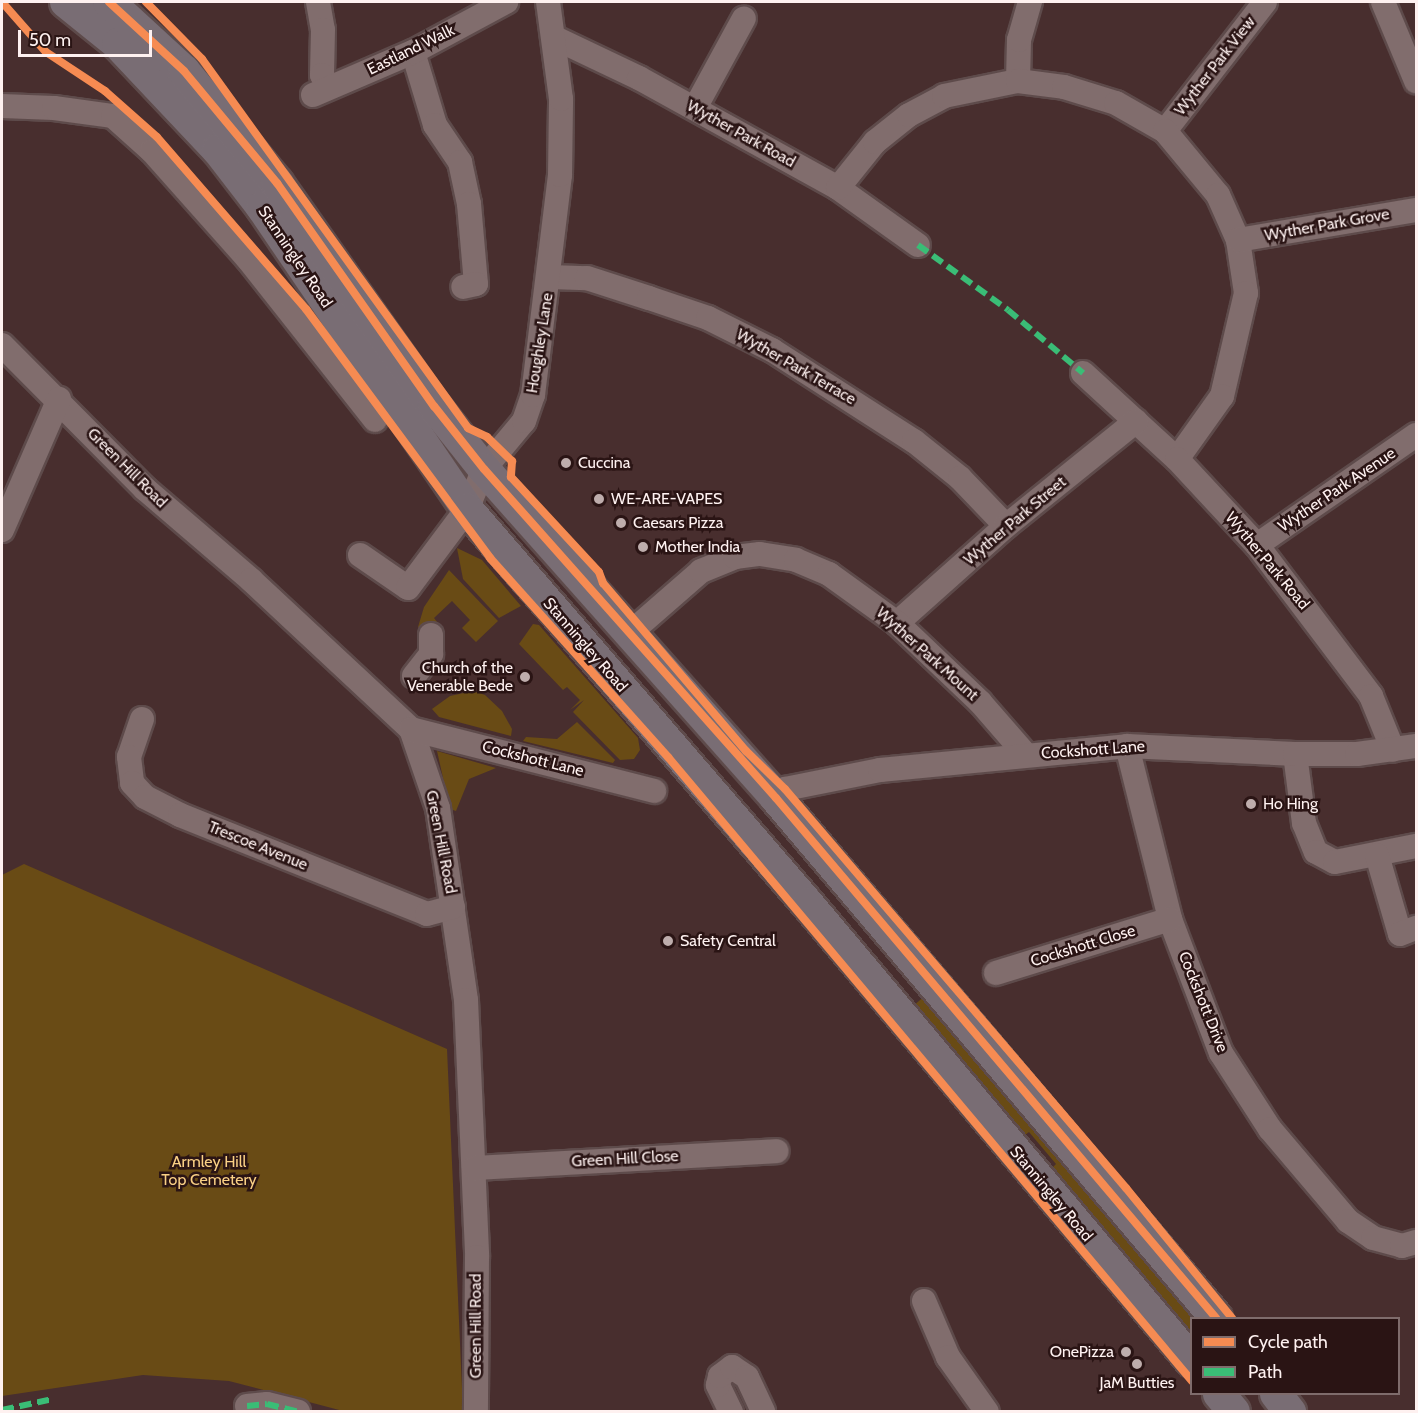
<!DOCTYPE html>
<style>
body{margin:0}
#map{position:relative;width:1418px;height:1413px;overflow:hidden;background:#482e2e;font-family:Cabin,sans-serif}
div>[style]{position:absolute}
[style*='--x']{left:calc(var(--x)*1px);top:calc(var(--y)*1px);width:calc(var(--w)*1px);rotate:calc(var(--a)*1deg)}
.green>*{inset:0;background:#694b15}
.roads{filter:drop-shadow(2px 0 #5e4b4b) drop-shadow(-2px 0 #5e4b4b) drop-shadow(0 2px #5e4b4b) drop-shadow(0 -2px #5e4b4b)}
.minor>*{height:24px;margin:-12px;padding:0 12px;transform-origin:12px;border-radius:12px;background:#816d6d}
.major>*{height:32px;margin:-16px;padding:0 16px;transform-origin:16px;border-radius:16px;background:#796d74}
.quiet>*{height:6px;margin-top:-3px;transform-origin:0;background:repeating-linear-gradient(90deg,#3abd76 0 12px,transparent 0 18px)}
.cycleway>*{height:8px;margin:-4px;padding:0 4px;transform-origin:4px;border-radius:4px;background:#f68b52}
.dots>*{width:16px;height:16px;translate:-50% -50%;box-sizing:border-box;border:3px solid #2a1414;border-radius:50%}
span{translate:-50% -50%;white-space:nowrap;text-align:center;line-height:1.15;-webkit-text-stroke:5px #2a1414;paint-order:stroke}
.street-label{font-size:16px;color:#fef1f0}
.poi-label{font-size:16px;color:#fef1f0}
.left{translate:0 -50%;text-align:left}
.right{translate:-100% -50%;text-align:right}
.park-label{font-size:16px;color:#fad085}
.frame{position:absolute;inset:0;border:3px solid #fef1f0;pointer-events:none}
.legend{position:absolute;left:1190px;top:1317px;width:210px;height:78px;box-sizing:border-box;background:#2a1414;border:2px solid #7f6c6c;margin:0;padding:8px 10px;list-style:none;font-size:18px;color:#fef1f0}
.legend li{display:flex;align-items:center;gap:12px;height:30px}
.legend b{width:30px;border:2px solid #7f6c6c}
.scale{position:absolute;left:18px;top:30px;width:134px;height:27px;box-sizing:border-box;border:3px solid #fef1f0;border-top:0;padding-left:8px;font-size:18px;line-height:21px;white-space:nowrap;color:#fef1f0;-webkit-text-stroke:4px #2a1414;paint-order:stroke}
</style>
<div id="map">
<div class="green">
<div style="clip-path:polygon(457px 548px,482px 560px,521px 606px,499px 618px,463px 579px)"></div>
<div style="clip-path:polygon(449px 570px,498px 621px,476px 642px,462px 628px,470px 620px,452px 601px,434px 618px,441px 627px,435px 633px,425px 633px,418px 627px,424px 607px)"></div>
<div style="clip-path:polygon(533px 624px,539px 625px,638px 738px,640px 750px,634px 759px,620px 760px,573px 712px,584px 700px,570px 710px,580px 700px,567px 687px,563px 690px,519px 644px)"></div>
<div style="clip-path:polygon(473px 691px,485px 695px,502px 711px,512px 729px,511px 736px,439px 717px,432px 709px,450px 696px)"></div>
<div style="clip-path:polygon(577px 722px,615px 760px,613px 763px,523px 741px,526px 737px,557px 739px)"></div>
<div style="clip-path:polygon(437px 751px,496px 768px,469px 779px,456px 811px,450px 809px)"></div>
<div style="clip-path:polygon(24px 864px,447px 1049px,463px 1411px,343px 1411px,229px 1381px,143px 1375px,2px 1396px,2px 875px)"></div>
<div style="clip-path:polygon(927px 994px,1200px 1318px,1192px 1318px,1191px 1340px,1049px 1171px,1056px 1164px,1029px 1132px,1021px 1138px,912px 1007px)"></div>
</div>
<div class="roads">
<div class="minor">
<div style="--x:318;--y:2;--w:28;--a:80"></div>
<div style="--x:323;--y:30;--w:45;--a:91.3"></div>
<div style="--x:322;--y:75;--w:14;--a:65"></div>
<div style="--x:1383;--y:2;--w:86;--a:67.3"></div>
<div style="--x:555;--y:38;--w:93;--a:25.5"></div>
<div style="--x:639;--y:78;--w:227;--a:28.9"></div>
<div style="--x:838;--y:188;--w:98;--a:35.5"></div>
<div style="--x:413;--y:52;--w:76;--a:73.2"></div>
<div style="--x:435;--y:125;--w:45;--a:56"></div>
<div style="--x:460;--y:162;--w:43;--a:77.9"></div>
<div style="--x:469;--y:204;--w:80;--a:85"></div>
<div style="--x:476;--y:284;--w:13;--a:167"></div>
<div style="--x:1018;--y:81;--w:41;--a:-88.6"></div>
<div style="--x:1019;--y:40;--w:40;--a:-74"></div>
<div style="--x:313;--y:95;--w:109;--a:-23.3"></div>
<div style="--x:413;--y:52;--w:106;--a:-28.3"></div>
<div style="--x:2;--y:106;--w:52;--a:2.2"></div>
<div style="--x:54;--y:108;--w:60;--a:7.7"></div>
<div style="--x:113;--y:116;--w:52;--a:41.9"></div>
<div style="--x:152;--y:151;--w:144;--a:48.4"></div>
<div style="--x:248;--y:259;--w:205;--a:51.7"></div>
<div style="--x:695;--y:108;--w:102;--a:-61.4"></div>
<div style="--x:1165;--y:131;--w:163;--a:-52.2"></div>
<div style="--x:838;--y:188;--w:59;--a:-51.2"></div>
<div style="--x:875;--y:142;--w:43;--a:-38.5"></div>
<div style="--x:909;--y:115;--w:40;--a:-28"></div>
<div style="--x:944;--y:96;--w:76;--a:-11.5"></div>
<div style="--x:1018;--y:81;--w:46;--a:7.4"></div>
<div style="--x:1064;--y:87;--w:54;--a:17.1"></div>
<div style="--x:1116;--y:103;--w:56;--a:29.7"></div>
<div style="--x:1165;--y:131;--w:83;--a:50.4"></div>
<div style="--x:1218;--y:195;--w:49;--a:66"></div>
<div style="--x:1238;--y:240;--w:54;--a:81.4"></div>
<div style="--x:1246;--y:293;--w:106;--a:103.1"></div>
<div style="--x:1222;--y:396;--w:77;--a:125.5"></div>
<div style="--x:1238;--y:240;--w:181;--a:-9.6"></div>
<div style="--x:550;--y:277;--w:37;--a:2"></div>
<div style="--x:587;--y:278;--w:65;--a:17.9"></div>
<div style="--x:649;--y:298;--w:62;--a:18.7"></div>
<div style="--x:708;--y:318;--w:72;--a:26.6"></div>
<div style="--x:772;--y:350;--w:169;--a:32.7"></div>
<div style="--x:914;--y:441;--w:59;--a:38.8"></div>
<div style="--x:960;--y:478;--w:66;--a:46.2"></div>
<div style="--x:2;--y:345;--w:203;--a:45.2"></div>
<div style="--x:145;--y:489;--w:140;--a:40.6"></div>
<div style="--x:251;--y:580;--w:219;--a:43"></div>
<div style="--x:411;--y:729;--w:83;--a:71.1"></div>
<div style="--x:438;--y:808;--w:194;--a:81.7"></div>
<div style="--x:466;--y:1000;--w:257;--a:87.5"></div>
<div style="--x:477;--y:1257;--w:155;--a:90.4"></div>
<div style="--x:1083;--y:373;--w:127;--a:42.5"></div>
<div style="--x:1177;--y:459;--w:117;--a:47.1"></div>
<div style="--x:1257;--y:545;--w:189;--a:52.9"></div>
<div style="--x:1371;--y:696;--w:58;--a:67.8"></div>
<div style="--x:2;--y:530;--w:143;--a:-66.5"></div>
<div style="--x:1257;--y:545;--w:193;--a:-34.7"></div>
<div style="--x:360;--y:555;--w:58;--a:34.5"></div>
<div style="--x:408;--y:588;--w:99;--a:-53.2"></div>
<div style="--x:467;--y:509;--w:43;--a:-67"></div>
<div style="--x:484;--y:469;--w:62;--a:-50.2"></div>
<div style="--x:524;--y:421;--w:28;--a:-71"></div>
<div style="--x:533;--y:395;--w:222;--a:-83"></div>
<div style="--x:560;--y:175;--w:76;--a:-89.2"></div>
<div style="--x:561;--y:99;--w:98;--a:-97.6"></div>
<div style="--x:897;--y:623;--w:146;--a:-41.7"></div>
<div style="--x:1006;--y:526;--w:167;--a:-38.9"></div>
<div style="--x:630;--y:633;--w:94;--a:-41.1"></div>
<div style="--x:701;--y:571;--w:37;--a:-22"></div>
<div style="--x:735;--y:557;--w:25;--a:-7"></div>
<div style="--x:760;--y:554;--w:36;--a:9"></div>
<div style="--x:796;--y:560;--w:36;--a:23"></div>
<div style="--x:829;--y:574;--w:84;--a:35.8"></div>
<div style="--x:897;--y:623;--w:115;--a:43.6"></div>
<div style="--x:980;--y:702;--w:70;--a:49"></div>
<div style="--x:414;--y:676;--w:28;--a:-52"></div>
<div style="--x:431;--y:654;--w:19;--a:-90"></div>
<div style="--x:142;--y:719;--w:40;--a:108.9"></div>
<div style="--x:129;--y:757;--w:26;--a:83"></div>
<div style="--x:132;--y:783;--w:19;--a:47"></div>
<div style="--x:145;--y:797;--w:39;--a:27"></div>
<div style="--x:180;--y:815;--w:266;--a:21.8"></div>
<div style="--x:427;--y:914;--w:27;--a:-15"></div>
<div style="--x:411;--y:729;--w:251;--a:14.3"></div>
<div style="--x:1127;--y:746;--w:178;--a:76"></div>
<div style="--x:1170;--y:919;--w:143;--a:69.2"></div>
<div style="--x:1221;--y:1053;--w:90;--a:57.2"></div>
<div style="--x:1270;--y:1129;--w:121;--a:49.7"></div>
<div style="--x:1348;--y:1221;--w:30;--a:34"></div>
<div style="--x:1373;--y:1238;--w:30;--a:15"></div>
<div style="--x:1402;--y:1246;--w:15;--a:-16"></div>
<div style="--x:1295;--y:754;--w:70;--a:82.6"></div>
<div style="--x:1304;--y:823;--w:31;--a:68"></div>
<div style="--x:1316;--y:852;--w:21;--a:28"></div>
<div style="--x:1335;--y:862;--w:83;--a:-11.2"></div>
<div style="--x:776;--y:798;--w:13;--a:-45"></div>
<div style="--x:785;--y:789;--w:97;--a:-11.3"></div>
<div style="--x:880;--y:770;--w:248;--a:-5.5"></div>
<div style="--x:1127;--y:746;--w:168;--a:2.7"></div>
<div style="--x:1295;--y:754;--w:62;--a:0"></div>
<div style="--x:1357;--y:754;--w:60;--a:-7.7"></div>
<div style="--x:1377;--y:855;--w:82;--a:73.8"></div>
<div style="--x:1400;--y:934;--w:17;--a:-21"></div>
<div style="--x:996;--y:973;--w:182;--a:-17.2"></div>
<div style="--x:474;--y:1168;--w:303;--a:-3.2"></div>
<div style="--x:924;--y:1301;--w:61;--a:66.8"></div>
<div style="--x:948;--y:1357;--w:67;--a:54.7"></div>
<div style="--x:247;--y:1406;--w:20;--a:-6"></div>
<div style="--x:267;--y:1404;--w:32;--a:14"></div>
<div style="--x:731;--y:1412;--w:30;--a:-116"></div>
<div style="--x:718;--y:1385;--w:9;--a:-77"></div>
<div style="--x:720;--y:1376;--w:15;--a:-37"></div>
<div style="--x:732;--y:1367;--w:18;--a:34"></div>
<div style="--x:747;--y:1377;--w:38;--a:65"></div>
</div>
<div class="major">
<div style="--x:66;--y:2;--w:67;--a:38.9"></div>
<div style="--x:118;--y:44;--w:146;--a:46.7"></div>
<div style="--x:218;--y:150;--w:72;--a:52.3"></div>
<div style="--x:262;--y:207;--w:365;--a:55.8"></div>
<div style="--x:467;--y:509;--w:522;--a:49.2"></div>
<div style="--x:808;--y:904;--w:597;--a:49.96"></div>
<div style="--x:109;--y:2;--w:102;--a:42.6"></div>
<div style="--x:184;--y:71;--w:146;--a:50.3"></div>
<div style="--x:277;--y:183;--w:273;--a:54.9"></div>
<div style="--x:434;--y:406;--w:80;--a:51.6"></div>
<div style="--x:484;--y:469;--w:440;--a:48.4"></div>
<div style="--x:776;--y:798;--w:681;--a:49.76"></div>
<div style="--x:1219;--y:1394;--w:23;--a:50"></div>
<div style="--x:1276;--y:1394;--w:23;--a:52"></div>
</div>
</div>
<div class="quiet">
<div style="--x:918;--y:245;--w:111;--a:35.8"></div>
<div style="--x:1008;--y:310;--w:98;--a:40"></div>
<div style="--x:247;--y:1406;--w:20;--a:-6"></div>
<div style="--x:267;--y:1404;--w:32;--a:14"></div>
<div style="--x:2;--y:1410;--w:52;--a:-12.2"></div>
</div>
<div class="cycleway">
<div style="--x:2;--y:2;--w:67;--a:48.7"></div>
<div style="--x:46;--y:52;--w:71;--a:33.5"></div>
<div style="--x:105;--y:91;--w:69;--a:41.5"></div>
<div style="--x:157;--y:137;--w:228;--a:49.1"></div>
<div style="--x:306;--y:309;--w:310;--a:53.5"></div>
<div style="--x:490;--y:558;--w:267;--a:48.2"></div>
<div style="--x:668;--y:757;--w:815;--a:49.98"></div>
<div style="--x:109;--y:2;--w:102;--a:42.6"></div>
<div style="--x:184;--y:71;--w:146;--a:50.3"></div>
<div style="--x:277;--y:183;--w:273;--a:54.9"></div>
<div style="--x:434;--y:406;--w:80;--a:51.6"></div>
<div style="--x:484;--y:469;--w:440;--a:48.4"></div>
<div style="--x:776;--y:798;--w:681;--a:49.76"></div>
<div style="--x:146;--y:2;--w:80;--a:45.5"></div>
<div style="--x:202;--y:59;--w:455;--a:54.2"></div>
<div style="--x:468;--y:428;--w:21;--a:25"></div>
<div style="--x:487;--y:437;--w:35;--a:44"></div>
<div style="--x:512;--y:461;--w:16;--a:94"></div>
<div style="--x:511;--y:477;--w:129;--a:47.2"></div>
<div style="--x:599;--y:572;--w:12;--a:70"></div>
<div style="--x:603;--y:583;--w:221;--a:49.6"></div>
<div style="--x:746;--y:751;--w:54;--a:44.3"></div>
<div style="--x:785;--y:789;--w:525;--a:49.48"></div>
<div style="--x:1126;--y:1188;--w:168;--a:50.8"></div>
</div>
<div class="dots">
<div style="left:566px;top:463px;background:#beadac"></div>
<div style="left:599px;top:499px;background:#beadac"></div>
<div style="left:621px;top:523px;background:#beadac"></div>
<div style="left:643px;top:547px;background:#beadac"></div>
<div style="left:525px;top:677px;background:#beadac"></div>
<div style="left:1251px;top:804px;background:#beadac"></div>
<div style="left:668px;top:941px;background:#beadac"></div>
<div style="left:1126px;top:1352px;background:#beadac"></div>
<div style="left:1137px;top:1364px;background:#beadac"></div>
</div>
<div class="street-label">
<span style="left:411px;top:50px;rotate:-26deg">Eastland Walk</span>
<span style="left:1215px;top:66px;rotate:-52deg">Wyther Park View</span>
<span style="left:741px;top:134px;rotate:29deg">Wyther Park Road</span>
<span style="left:1327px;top:225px;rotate:-10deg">Wyther Park Grove</span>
<span style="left:295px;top:257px;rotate:56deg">Stanningley Road</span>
<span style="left:540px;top:343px;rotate:-81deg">Houghley Lane</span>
<span style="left:796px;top:367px;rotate:30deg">Wyther Park Terrace</span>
<span style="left:127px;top:468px;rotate:45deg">Green Hill Road</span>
<span style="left:1337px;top:490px;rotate:-34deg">Wyther Park Avenue</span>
<span style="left:1015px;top:521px;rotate:-40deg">Wyther Park Street</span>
<span style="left:1267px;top:561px;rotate:50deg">Wyther Park Road</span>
<span style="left:585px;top:645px;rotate:49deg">Stanningley Road</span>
<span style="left:927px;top:654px;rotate:42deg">Wyther Park Mount</span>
<span style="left:1093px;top:750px;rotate:-4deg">Cockshott Lane</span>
<span style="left:533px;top:759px;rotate:14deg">Cockshott Lane</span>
<span style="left:441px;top:842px;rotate:79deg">Green Hill Road</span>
<span style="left:258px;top:846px;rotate:22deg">Trescoe Avenue</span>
<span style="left:1083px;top:946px;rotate:-17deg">Cockshott Close</span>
<span style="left:1203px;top:1002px;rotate:68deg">Cockshott Drive</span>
<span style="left:625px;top:1159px;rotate:-3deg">Green Hill Close</span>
<span style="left:1051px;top:1194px;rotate:50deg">Stanningley Road</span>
<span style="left:476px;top:1326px;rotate:-90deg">Green Hill Road</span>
</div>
<div class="poi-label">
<span class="left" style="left:578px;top:463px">Cuccina</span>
<span class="left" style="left:611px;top:499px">WE-ARE-VAPES</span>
<span class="left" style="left:633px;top:523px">Caesars Pizza</span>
<span class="left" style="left:655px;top:547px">Mother India</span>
<span class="right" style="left:513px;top:677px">Church of the<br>Venerable Bede</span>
<span class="left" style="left:1263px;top:804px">Ho Hing</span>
<span class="left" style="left:680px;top:941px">Safety Central</span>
<span class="right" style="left:1114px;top:1352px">OnePizza</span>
<span style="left:1137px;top:1383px">JaM Butties</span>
</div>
<div class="park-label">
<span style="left:209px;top:1171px">Armley Hill<br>Top Cemetery</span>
</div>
<div class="frame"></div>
<ul class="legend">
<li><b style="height:8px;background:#f68b52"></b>Cycle path</li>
<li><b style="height:8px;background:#3abd76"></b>Path</li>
</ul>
<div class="scale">50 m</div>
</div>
